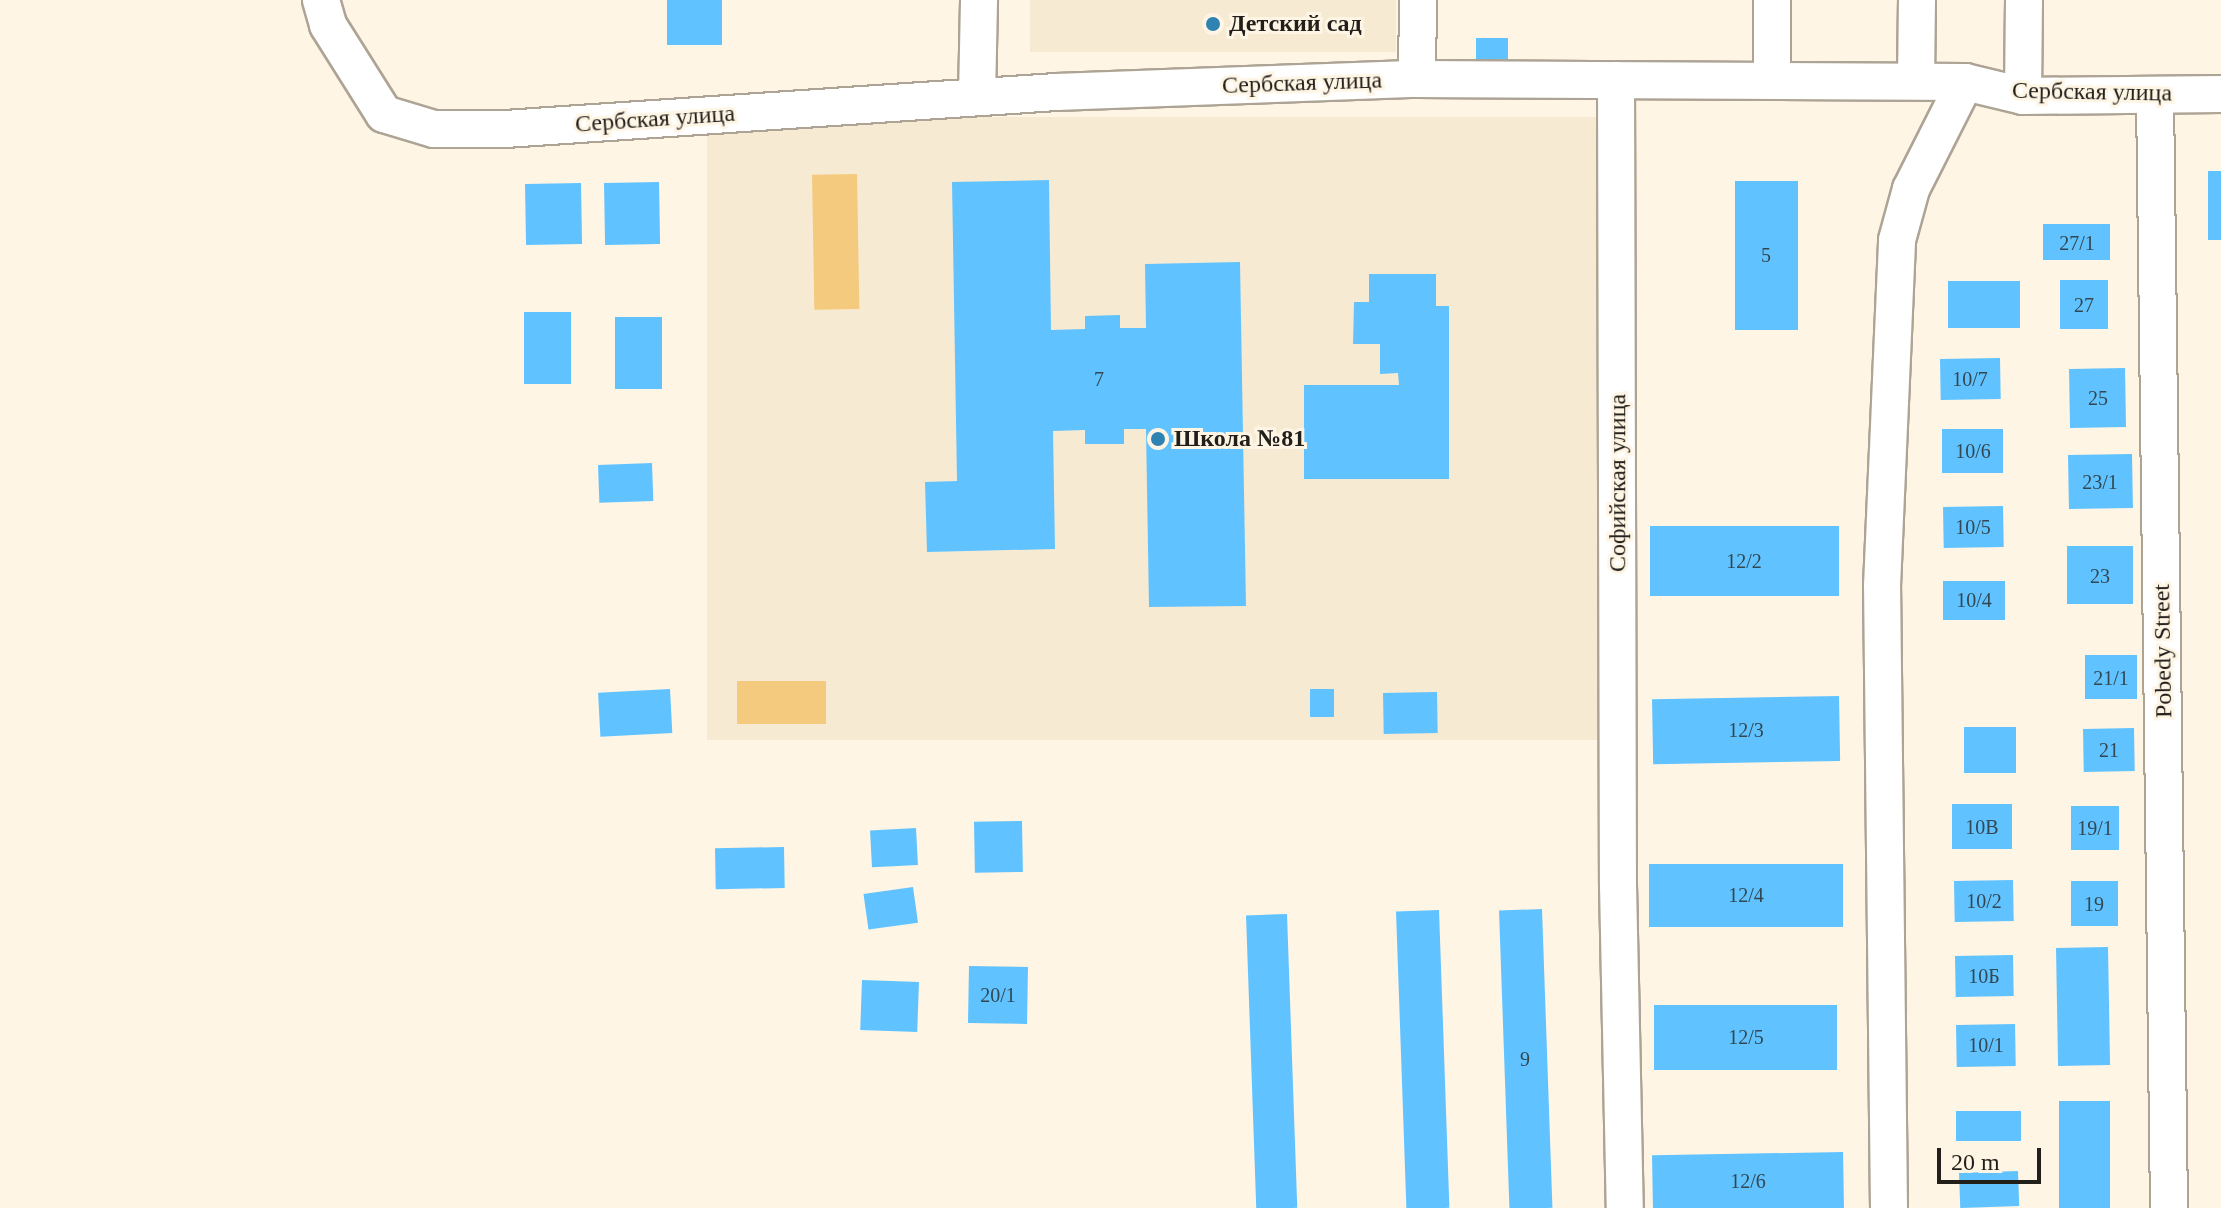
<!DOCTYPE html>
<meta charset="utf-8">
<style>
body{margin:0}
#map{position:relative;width:2221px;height:1208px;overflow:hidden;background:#fef5e5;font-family:"Times New Roman",serif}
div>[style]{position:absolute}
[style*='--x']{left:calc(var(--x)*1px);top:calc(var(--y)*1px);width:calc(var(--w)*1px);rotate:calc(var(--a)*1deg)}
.built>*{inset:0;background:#f7ead3;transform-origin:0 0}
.green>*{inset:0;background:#f4ca7e;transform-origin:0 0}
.building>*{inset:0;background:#60c3ff;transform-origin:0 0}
.roads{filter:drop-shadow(2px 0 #ada495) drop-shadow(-2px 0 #ada495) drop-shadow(0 2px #ada495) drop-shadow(0 -2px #ada495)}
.minor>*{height:36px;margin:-18px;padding:0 18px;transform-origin:18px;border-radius:18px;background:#fff}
.dots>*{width:22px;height:22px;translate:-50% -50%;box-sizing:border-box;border:4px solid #fef5e5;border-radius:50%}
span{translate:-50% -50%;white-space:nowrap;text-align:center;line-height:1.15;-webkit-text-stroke:6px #fef5e5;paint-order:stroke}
.number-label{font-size:20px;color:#324752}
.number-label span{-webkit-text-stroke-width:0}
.poi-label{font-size:24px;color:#221e19;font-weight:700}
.left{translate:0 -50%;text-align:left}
.street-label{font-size:24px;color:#221e19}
.scale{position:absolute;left:1937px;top:1148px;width:104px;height:36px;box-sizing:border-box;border:4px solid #221e19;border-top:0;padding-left:10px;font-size:24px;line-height:28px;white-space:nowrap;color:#221e19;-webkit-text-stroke:6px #fef5e5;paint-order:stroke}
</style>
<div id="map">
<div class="built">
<div style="left:1030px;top:0;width:366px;height:52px"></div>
<div style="left:1607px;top:117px;width:623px;height:900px;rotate:90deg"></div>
</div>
<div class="green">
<div style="left:857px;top:174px;width:135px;height:45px;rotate:89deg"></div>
<div style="left:826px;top:681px;width:43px;height:89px;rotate:90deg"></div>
</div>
<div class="building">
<div style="left:667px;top:0;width:55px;height:45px"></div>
<div style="left:1476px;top:38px;width:32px;height:25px"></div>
<div style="left:2208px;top:171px;width:13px;height:69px"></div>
<div style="clip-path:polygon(1049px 180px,1051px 330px,1085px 329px,1085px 316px,1120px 315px,1120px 328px,1146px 328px,1145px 264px,1240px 262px,1246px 606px,1149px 607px,1146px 429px,1124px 429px,1124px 444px,1085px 444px,1085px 430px,1053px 431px,1055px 549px,927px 552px,925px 482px,957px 481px,952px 182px)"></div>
<div style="left:1735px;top:181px;width:63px;height:149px"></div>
<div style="left:659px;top:182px;width:62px;height:55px;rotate:89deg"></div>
<div style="left:581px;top:183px;width:61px;height:56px;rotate:89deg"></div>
<div style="left:2110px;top:224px;width:36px;height:67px;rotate:90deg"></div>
<div style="clip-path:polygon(1369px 274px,1436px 274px,1436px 306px,1449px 306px,1449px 479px,1304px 479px,1304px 385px,1399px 385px,1398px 373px,1380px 374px,1380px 344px,1353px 344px,1354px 302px,1369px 302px)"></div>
<div style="left:2108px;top:280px;width:49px;height:48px;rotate:90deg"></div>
<div style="left:2020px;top:281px;width:47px;height:72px;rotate:90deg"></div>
<div style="left:524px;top:312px;width:47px;height:72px"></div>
<div style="left:615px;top:317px;width:47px;height:72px"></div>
<div style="left:2000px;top:358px;width:41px;height:60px;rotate:89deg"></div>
<div style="left:2125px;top:368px;width:59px;height:56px;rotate:89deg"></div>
<div style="left:1942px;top:429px;width:61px;height:44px"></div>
<div style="left:2132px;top:454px;width:54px;height:64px;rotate:89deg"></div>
<div style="left:652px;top:463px;width:38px;height:54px;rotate:88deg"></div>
<div style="left:2003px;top:506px;width:41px;height:60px;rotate:89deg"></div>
<div style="left:1650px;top:526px;width:189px;height:70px"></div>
<div style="left:2133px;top:546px;width:58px;height:66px;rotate:90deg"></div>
<div style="left:1943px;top:581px;width:62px;height:39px"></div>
<div style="left:2137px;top:655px;width:44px;height:52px;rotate:90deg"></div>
<div style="left:670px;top:689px;width:44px;height:72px;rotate:87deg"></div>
<div style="left:1310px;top:689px;width:24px;height:28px"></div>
<div style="left:1437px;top:692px;width:41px;height:54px;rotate:89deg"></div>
<div style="left:1839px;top:696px;width:65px;height:187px;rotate:89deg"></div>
<div style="left:1964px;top:727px;width:52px;height:46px"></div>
<div style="left:2134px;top:728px;width:43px;height:51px;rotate:89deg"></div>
<div style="left:2012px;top:804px;width:45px;height:60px;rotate:90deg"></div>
<div style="left:2119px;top:806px;width:44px;height:48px;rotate:90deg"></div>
<div style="left:1022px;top:821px;width:51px;height:48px;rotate:89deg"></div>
<div style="left:916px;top:828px;width:37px;height:46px;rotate:87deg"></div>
<div style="left:784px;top:847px;width:41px;height:69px;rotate:89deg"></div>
<div style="left:1649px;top:864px;width:194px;height:63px"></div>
<div style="left:2013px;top:880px;width:41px;height:59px;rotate:89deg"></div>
<div style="left:2071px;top:881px;width:47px;height:45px"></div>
<div style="left:913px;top:887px;width:36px;height:50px;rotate:82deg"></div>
<div style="left:1542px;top:909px;width:299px;height:43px;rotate:88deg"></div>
<div style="left:1439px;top:910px;width:298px;height:43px;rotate:88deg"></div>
<div style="left:1287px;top:914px;width:294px;height:41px;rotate:88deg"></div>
<div style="left:2108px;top:947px;width:118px;height:52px;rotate:89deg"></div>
<div style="left:2013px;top:955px;width:41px;height:58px;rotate:89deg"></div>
<div style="left:969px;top:966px;width:59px;height:57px;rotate:1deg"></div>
<div style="left:862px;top:980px;width:57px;height:50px;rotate:2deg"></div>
<div style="left:1654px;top:1005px;width:183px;height:65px"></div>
<div style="left:2015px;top:1024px;width:42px;height:59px;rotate:89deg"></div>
<div style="left:2059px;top:1101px;width:51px;height:107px"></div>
<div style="left:1956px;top:1111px;width:65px;height:30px"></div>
<div style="left:1843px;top:1152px;width:56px;height:191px;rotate:89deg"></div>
<div style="left:2018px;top:1171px;width:35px;height:59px;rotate:88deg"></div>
</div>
<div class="roads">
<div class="minor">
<div style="--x:321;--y:0;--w:26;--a:74"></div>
<div style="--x:328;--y:25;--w:105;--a:57.8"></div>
<div style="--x:384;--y:114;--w:52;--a:16.7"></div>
<div style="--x:434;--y:129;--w:71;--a:0"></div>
<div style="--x:505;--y:129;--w:552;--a:-3.84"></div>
<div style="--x:1056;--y:92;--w:361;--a:-2.1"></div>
<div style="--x:1417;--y:79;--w:548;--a:0.31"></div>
<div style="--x:1965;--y:82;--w:60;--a:13.6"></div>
<div style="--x:2023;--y:96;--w:198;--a:-0.6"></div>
<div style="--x:1772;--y:0;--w:80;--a:90"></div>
<div style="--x:1417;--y:79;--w:79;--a:-89.3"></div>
<div style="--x:1616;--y:80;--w:805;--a:89.86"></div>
<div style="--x:1618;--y:885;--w:323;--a:88.8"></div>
<div style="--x:1916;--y:81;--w:81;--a:-89.3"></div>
<div style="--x:2155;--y:95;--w:1113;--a:89.28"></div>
<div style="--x:2023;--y:96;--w:96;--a:-89.4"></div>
<div style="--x:977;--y:97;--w:97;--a:-88.8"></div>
<div style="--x:1889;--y:1208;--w:622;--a:-90.64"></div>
<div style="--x:1882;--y:586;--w:346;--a:-87.5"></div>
<div style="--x:1897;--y:240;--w:53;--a:-74.6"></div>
<div style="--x:1911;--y:189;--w:120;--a:-63.2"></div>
</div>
</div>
<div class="dots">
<div style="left:1213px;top:24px;background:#2f83b3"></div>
<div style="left:1158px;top:439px;background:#2f83b3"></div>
</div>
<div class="number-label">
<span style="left:2077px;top:243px">27/1</span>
<span style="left:1766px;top:255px">5</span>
<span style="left:2084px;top:305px">27</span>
<span style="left:1099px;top:379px">7</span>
<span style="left:1970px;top:379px">10/7</span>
<span style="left:2098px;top:398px">25</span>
<span style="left:1973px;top:451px">10/6</span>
<span style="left:2100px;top:482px">23/1</span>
<span style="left:1973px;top:527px">10/5</span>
<span style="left:1744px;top:561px">12/2</span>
<span style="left:2100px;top:576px">23</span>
<span style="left:1974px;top:600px">10/4</span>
<span style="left:2111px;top:678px">21/1</span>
<span style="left:1746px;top:730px">12/3</span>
<span style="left:2109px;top:750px">21</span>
<span style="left:1982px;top:827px">10В</span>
<span style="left:2095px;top:828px">19/1</span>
<span style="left:1746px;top:895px">12/4</span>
<span style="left:1984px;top:901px">10/2</span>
<span style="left:2094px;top:904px">19</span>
<span style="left:1984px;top:976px">10Б</span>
<span style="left:998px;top:995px">20/1</span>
<span style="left:1746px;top:1037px">12/5</span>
<span style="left:1986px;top:1045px">10/1</span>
<span style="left:1525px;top:1059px">9</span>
<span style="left:1748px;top:1181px">12/6</span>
</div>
<div class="poi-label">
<span class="left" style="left:1229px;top:24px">Детский сад</span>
<span class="left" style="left:1174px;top:439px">Школа №81</span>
</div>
<div class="street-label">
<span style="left:1302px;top:83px;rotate:-2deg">Сербская улица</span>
<span style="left:2092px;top:92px;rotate:1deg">Сербская улица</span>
<span style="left:655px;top:119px;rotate:-4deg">Сербская улица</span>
<span style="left:1618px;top:483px;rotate:-90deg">Софийская улица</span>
<span style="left:2163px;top:651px;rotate:-91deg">Pobedy Street</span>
</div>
<div class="scale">20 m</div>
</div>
